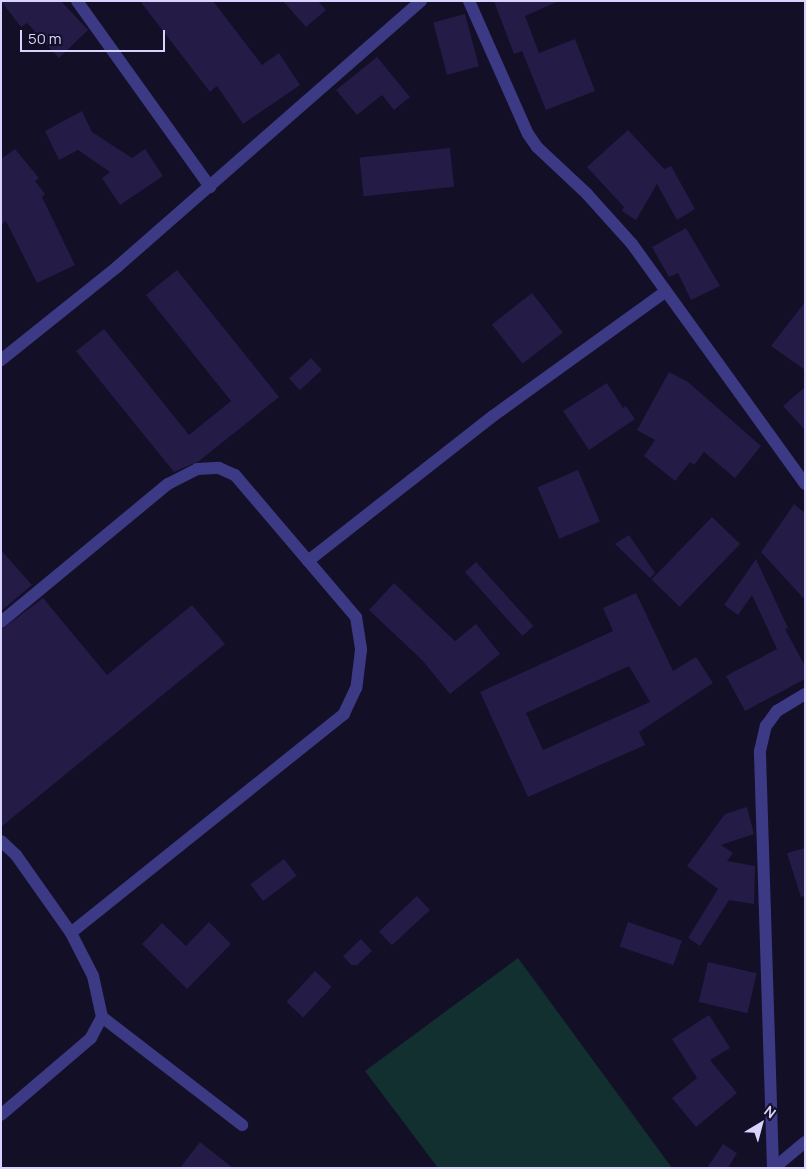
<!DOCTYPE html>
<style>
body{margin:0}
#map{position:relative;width:806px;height:1169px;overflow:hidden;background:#130f26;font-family:Manrope,sans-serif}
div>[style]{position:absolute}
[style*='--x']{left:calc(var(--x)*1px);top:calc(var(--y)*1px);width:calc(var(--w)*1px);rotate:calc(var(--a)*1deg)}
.green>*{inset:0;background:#12302f}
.building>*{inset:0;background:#241b47;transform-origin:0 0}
.minor>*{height:12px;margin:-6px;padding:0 6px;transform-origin:6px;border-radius:6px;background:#3d3a85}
span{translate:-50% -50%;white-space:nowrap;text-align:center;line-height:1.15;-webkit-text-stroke:4.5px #130f26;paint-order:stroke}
.frame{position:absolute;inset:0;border:2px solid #d9d4ff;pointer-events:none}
.north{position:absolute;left:736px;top:1099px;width:50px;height:50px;-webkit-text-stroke:4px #130f26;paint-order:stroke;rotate:37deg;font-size:14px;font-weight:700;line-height:20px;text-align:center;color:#d9d4ff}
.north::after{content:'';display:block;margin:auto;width:18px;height:22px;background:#d9d4ff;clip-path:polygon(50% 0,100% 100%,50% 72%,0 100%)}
.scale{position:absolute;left:20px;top:30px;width:145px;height:22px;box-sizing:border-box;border:2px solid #d9d4ff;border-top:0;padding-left:6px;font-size:15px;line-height:18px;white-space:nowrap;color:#d9d4ff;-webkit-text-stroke:4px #130f26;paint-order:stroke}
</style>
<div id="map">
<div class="green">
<div style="clip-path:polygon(518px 958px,672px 1168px,438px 1168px,365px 1071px)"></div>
</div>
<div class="building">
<div style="clip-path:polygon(1px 1px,61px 1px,88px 30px,59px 58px,27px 23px,21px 27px)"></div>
<div style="clip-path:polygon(140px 1px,213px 1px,262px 65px,279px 53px,300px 85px,243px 124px,217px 86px,210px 92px)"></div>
<div style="clip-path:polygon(283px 1px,318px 1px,326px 10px,306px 27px)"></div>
<div style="clip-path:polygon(494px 1px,559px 1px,525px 16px,539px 53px,575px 39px,595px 91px,546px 110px,522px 51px,514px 54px)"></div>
<div style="left:465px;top:14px;width:54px;height:33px;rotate:75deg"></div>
<div style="clip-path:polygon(377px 57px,410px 97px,394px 110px,382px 95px,357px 115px,336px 90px)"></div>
<div style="clip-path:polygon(82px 111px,92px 132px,132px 158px,145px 149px,163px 176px,120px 205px,102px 178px,110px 172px,78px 150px,59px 160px,45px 131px)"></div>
<div style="clip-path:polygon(628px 130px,664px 169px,671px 166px,695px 209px,677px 220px,657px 184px,636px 220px,622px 211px,624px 207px,587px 167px)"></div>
<div style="left:450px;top:148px;width:39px;height:91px;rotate:84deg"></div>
<div style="clip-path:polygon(15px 149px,39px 178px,35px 181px,45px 194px,42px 197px,75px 265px,37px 283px,6px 221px,1px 225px,1px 159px)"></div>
<div style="clip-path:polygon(686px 228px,720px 286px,691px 300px,678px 273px,669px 277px,652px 247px)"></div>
<div style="clip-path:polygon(177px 270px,279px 397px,199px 461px,174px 472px,76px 351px,104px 329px,189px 435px,231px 401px,146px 295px)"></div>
<div style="left:532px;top:293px;width:50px;height:51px;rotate:52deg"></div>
<div style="clip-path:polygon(805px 302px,805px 370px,771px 346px)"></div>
<div style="left:311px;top:358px;width:16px;height:30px;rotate:47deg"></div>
<div style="clip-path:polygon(669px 372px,688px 382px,761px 446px,735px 478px,704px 452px,694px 465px,690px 462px,675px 481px,644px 456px,655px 440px,637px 430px)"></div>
<div style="clip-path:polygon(607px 383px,623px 408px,626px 406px,635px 419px,589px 450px,563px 411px)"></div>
<div style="clip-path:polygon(805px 387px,805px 430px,783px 406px)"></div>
<div style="left:578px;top:470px;width:56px;height:44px;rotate:67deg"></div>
<div style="clip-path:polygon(794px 504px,805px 513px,805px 600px,761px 552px)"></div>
<div style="left:712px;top:517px;width:39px;height:87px;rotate:44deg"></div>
<div style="clip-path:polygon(629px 535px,655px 573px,650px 578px,615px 544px)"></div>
<div style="clip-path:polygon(1px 550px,32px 585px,1px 611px)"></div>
<div style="clip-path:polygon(756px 559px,788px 628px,785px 629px,805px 666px,805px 679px,745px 711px,726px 676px,777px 649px,752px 595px,738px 615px,724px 605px)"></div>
<div style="left:476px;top:562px;width:86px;height:15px;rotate:48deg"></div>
<div style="clip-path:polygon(394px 583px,455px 641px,476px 624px,500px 654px,450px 694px,422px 660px,369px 610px)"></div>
<div style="clip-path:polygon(evenodd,636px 593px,673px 671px,696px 657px,713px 683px,639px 732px,645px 745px,528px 797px,480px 692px,613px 631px,603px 608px,636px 593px,629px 666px,650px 702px,543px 750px,526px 713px,629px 666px)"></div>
<div style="clip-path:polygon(43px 598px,107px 675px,192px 605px,225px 644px,1px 827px,1px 630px)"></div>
<div style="clip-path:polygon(747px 807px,754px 834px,721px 845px,733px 853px,727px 861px,755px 866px,754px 904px,729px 900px,700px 946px,688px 938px,718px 889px,687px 866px,725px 814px)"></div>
<div style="clip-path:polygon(805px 848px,805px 896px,801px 897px,787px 853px)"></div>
<div style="left:284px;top:859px;width:21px;height:42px;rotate:53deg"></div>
<div style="left:417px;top:896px;width:19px;height:52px;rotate:47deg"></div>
<div style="clip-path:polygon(209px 922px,231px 944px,187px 989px,142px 944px,162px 923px,186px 946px)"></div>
<div style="left:628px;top:922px;width:57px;height:26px;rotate:19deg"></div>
<div style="clip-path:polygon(361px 939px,372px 951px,357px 965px,351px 965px,343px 956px)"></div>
<div style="left:708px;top:962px;width:50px;height:41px;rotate:13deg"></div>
<div style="left:315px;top:971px;width:23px;height:42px;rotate:43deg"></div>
<div style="clip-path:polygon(709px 1015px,730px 1048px,710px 1060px,737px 1093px,696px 1127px,672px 1098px,697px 1078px,672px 1039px)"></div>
<div style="clip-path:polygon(200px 1142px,233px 1168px,180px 1168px)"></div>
<div style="clip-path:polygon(723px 1144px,737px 1153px,728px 1168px,707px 1168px)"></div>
</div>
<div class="minor">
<div style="--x:77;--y:1;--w:229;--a:54.4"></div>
<div style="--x:469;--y:1;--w:145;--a:66.1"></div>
<div style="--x:528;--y:134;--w:16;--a:55"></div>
<div style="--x:537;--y:147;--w:69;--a:43.2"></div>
<div style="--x:587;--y:194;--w:67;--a:48"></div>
<div style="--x:632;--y:244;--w:296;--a:54.2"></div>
<div style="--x:1;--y:360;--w:149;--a:-38.7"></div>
<div style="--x:117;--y:267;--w:404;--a:-41.2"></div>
<div style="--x:308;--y:561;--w:235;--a:-38.1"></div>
<div style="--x:493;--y:416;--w:213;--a:-35.8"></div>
<div style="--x:1;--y:622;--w:217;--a:-39.6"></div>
<div style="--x:168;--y:484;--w:33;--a:-27"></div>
<div style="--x:197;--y:469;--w:22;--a:-3"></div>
<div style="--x:219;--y:468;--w:17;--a:24"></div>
<div style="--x:235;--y:475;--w:187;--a:49.6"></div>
<div style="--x:356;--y:617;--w:33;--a:81"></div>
<div style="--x:361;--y:650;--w:38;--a:97"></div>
<div style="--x:356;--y:688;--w:29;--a:115"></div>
<div style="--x:344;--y:714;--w:350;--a:141.3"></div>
<div style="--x:1;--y:841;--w:21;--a:43"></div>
<div style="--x:16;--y:855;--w:95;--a:54.8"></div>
<div style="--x:71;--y:933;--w:48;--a:62.9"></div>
<div style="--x:93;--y:976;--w:42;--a:77.6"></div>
<div style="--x:102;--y:1017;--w:24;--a:118"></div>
<div style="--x:91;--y:1038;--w:118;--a:139.5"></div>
<div style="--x:102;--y:1017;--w:177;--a:37.6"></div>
<div style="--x:773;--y:1168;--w:417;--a:-91.8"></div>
<div style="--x:760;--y:751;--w:26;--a:-77"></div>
<div style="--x:766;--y:726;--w:19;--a:-54"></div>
<div style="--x:777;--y:711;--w:33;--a:-31"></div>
<div style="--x:774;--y:1168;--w:40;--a:-40"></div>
</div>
<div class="frame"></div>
<div class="north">N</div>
<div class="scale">50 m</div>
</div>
